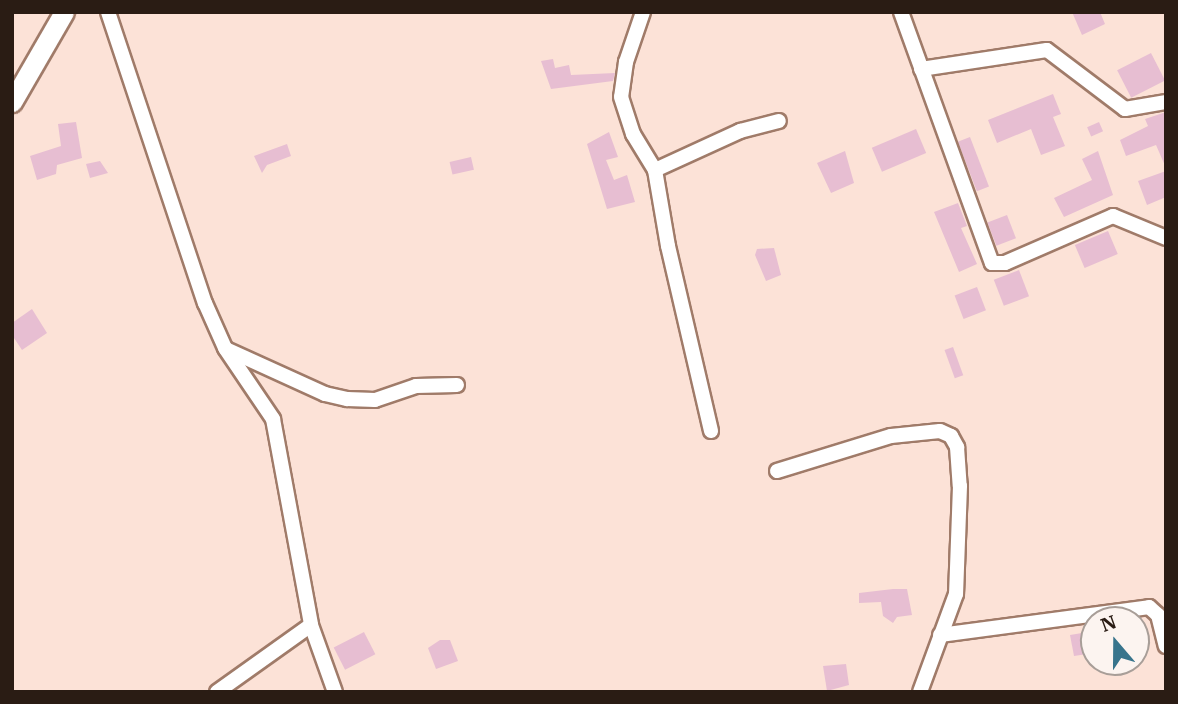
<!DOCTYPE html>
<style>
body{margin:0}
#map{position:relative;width:1178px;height:704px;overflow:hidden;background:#fce2d7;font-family:"IBM Plex Serif",serif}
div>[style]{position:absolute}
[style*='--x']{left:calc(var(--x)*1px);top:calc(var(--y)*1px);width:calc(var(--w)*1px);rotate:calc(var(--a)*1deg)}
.building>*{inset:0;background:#e7bed2;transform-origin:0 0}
.roads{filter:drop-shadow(2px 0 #a07b69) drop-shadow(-2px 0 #a07b69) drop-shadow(0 2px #a07b69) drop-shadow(0 -2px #a07b69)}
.street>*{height:14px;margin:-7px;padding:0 7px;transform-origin:7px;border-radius:7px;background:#fff}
.secondary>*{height:19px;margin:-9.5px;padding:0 9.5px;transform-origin:9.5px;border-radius:9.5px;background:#fff}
span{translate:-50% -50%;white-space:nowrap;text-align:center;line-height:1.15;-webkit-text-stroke:5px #fcf4f0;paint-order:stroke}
.frame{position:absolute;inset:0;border:14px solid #2a1c14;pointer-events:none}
.north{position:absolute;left:1080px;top:606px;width:70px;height:70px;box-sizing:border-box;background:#fcf4f0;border:2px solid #a89e98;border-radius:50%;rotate:340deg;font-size:19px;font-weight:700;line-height:28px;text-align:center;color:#2a1c14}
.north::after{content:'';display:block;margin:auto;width:24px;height:32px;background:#38748c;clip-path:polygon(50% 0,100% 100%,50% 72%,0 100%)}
</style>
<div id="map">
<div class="building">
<div style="clip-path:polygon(1072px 12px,1100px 12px,1105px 24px,1082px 35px)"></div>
<div style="left:1151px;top:53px;width:31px;height:38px;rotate:63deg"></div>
<div style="clip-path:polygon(553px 59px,555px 68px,569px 65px,571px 75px,615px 73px,613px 81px,551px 89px,541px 61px)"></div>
<div style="clip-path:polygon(1053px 94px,1061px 114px,1053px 117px,1065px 146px,1041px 155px,1031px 129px,997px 143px,988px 120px)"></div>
<div style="clip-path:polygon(1166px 112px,1166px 168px,1156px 145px,1126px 156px,1120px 140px,1148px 126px,1145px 119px)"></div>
<div style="clip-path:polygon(76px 122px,82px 158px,57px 165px,56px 174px,37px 180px,30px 156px,61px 146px,58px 124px)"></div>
<div style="left:1099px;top:122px;width:10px;height:13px;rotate:66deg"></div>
<div style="left:916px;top:129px;width:26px;height:48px;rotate:67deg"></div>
<div style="clip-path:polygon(609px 132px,618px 157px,606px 160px,614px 180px,627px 175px,635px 202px,607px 209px,587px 144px)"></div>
<div style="left:970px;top:137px;width:53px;height:13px;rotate:69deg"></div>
<div style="clip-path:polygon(287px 144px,291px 156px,267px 165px,262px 173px,254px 156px)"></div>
<div style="clip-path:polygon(845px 151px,854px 183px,831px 193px,817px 163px)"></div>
<div style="clip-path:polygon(1098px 151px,1113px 195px,1064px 217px,1054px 198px,1092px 180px,1082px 159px)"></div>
<div style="left:471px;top:157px;width:13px;height:22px;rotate:77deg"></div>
<div style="clip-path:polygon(100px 161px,108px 173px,90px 178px,86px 164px)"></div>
<div style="clip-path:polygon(1166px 171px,1166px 197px,1147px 205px,1138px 181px)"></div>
<div style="clip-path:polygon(958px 203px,967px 226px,961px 228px,977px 264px,959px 272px,934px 212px)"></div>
<div style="left:1007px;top:215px;width:25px;height:21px;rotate:69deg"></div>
<div style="left:1108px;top:231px;width:25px;height:36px;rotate:67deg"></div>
<div style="clip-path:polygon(774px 248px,781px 275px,766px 281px,755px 255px,757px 249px)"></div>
<div style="left:1019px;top:270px;width:28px;height:27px;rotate:69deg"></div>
<div style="left:977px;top:287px;width:25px;height:24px;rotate:69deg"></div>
<div style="clip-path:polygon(32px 309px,47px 333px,22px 350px,12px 335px,12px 323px)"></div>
<div style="left:953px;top:347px;width:30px;height:9px;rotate:70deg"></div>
<div style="clip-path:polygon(893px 589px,907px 589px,912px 615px,897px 617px,893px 623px,883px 616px,881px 602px,859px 603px,859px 593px)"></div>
<div style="clip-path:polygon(1094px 631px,1094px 653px,1074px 656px,1070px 635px)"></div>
<div style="left:364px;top:632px;width:25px;height:34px;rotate:63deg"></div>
<div style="clip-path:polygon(440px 640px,450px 640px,458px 661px,436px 669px,428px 648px)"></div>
<div style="clip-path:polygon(846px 664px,849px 685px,827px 691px,823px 666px)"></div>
</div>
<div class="roads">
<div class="street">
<div style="--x:108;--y:12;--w:307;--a:71.6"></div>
<div style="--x:205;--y:303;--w:49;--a:66"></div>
<div style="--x:225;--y:348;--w:86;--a:55.9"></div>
<div style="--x:273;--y:419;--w:209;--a:79.5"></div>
<div style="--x:311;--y:625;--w:71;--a:70.3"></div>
<div style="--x:643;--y:12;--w:53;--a:108.8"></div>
<div style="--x:626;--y:62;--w:35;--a:98"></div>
<div style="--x:621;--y:97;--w:39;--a:72"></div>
<div style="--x:633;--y:134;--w:42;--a:58.6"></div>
<div style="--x:655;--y:170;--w:94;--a:-24.6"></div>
<div style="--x:740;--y:131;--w:40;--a:-14.4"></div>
<div style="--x:901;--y:12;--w:267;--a:70.1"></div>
<div style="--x:992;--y:263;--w:13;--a:0"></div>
<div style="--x:1005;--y:263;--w:118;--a:-23.5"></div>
<div style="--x:1113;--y:216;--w:57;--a:22.5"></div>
<div style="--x:921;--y:69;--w:127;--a:-8.6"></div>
<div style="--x:1047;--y:50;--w:98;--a:37.1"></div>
<div style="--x:1125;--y:109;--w:42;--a:-9.7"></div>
<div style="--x:655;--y:170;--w:77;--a:80.3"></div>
<div style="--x:668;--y:246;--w:190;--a:76.9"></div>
<div style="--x:226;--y:349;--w:109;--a:24.4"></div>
<div style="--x:325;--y:394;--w:23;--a:13"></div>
<div style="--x:347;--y:399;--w:28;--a:2"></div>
<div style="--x:375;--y:400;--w:43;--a:-18.9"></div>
<div style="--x:416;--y:386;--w:41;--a:-1.4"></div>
<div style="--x:777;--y:471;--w:119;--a:-17.1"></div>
<div style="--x:891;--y:436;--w:49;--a:-5.8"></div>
<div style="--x:940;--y:431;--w:12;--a:24"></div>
<div style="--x:951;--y:436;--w:13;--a:61"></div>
<div style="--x:957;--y:447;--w:39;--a:86"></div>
<div style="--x:960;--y:486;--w:108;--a:92.1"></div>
<div style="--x:956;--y:594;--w:104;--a:110.2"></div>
<div style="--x:940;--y:635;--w:211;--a:-7.6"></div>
<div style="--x:1149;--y:607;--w:12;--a:42"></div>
<div style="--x:1158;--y:615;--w:32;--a:76"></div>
<div style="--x:217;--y:692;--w:115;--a:-35.5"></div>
</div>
<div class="secondary">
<div style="--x:12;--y:102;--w:104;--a:-60"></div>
</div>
</div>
<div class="frame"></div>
<div class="north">N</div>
</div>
